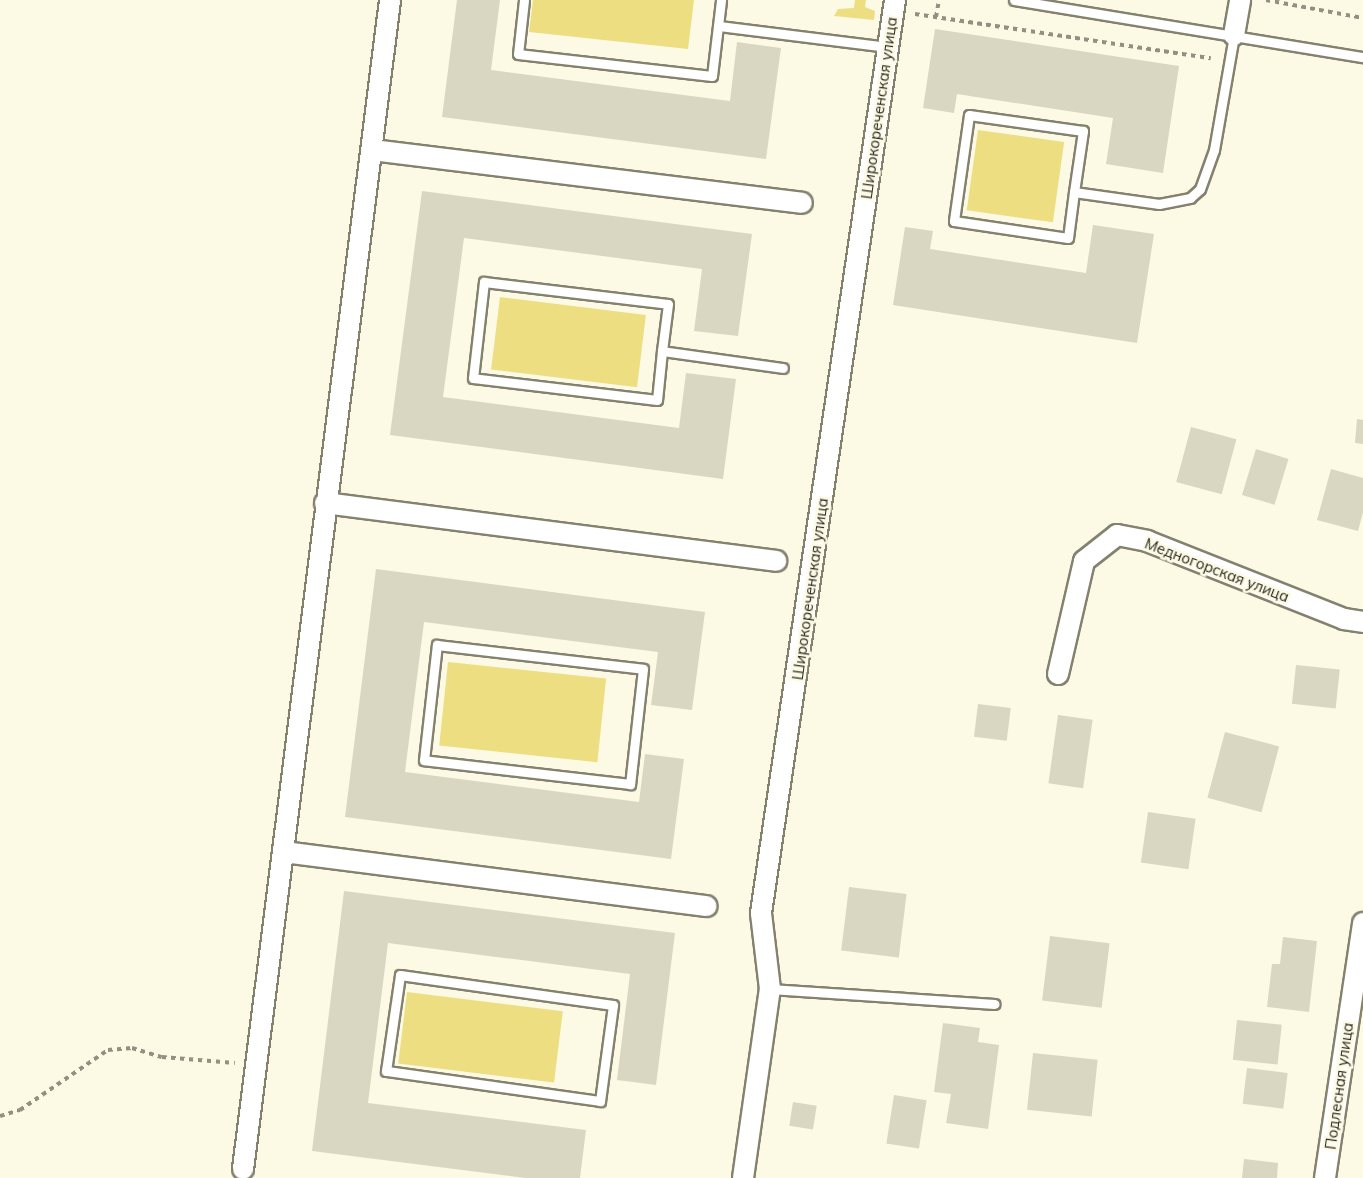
<!DOCTYPE html>
<meta charset="utf-8">
<style>
body{margin:0}
#map{position:relative;width:1363px;height:1178px;overflow:hidden;background:#fcfae5;font-family:Mulish,sans-serif}
div>[style]{position:absolute}
[style*='--x']{left:calc(var(--x)*1px);top:calc(var(--y)*1px);width:calc(var(--w)*1px);rotate:calc(var(--a)*1deg)}
.green>*{inset:0;background:#edde82;transform-origin:0 0}
.building>*{inset:0;background:#d9d6c2;transform-origin:0 0}
.path>*{height:4px;margin-top:-2px;transform-origin:0;background:repeating-linear-gradient(90deg,#929082 0 4.5px,transparent 0 9px)}
.roads{filter:drop-shadow(2px 0 #84816f) drop-shadow(-2px 0 #84816f) drop-shadow(0 2px #84816f) drop-shadow(0 -2px #84816f)}
.lane>*{height:9px;margin:-4.5px;padding:0 4.5px;transform-origin:4.5px;border-radius:4.5px;background:#fff}
.street>*{height:20px;margin:-10px;padding:0 10px;transform-origin:10px;border-radius:10px;background:#fff}
span{translate:-50% -50%;white-space:nowrap;text-align:center;line-height:1.15;-webkit-text-stroke:5px #fcfae5;paint-order:stroke}
.street-label{font-size:15px;color:#27261f}
</style>
<div id="map">
<div class="green">
<div style="clip-path:polygon(533px 0,694px 0,688px 49px,529px 32px)"></div>
<div style="clip-path:polygon(855px 0,866px 0,865px 7px,875px 11px,874px 20px,834px 16px,838px 9px,854px 8px)"></div>
<div style="left:978px;top:130px;width:87px;height:81px;rotate:8deg"></div>
<div style="left:500px;top:297px;width:147px;height:73px;rotate:7deg"></div>
<div style="left:448px;top:662px;width:159px;height:84px;rotate:6deg"></div>
<div style="left:407px;top:992px;width:157px;height:72px;rotate:7deg"></div>
</div>
<div class="building">
<div style="clip-path:polygon(457px 0,500px 0,491px 70px,730px 101px,737px 42px,781px 48px,766px 159px,442px 117px)"></div>
<div style="clip-path:polygon(935px 29px,1179px 66px,1163px 173px,1106px 164px,1113px 118px,957px 94px,954px 113px,923px 108px)"></div>
<div style="clip-path:polygon(422px 191px,752px 234px,738px 336px,694px 331px,702px 269px,464px 238px,443px 397px,679px 428px,686px 373px,736px 379px,723px 479px,390px 435px)"></div>
<div style="clip-path:polygon(1093px 225px,1154px 234px,1137px 343px,893px 305px,905px 227px,933px 231px,930px 249px,1086px 273px)"></div>
<div style="clip-path:polygon(1357px 419px,1363px 420px,1363px 444px,1355px 443px)"></div>
<div style="left:1191px;top:427px;width:47px;height:57px;rotate:15deg"></div>
<div style="left:1256px;top:449px;width:34px;height:48px;rotate:17deg"></div>
<div style="clip-path:polygon(1331px 469px,1363px 478px,1363px 512px,1358px 531px,1317px 520px)"></div>
<div style="clip-path:polygon(376px 569px,705px 612px,692px 710px,651px 705px,658px 652px,424px 622px,405px 772px,639px 802px,645px 754px,684px 759px,671px 859px,345px 817px)"></div>
<div style="left:1296px;top:665px;width:44px;height:39px;rotate:6deg"></div>
<div style="left:978px;top:704px;width:33px;height:33px;rotate:7deg"></div>
<div style="left:1058px;top:715px;width:35px;height:69px;rotate:8deg"></div>
<div style="left:1225px;top:732px;width:56px;height:68px;rotate:15deg"></div>
<div style="left:1148px;top:812px;width:48px;height:51px;rotate:8deg"></div>
<div style="left:849px;top:887px;width:58px;height:64px;rotate:7deg"></div>
<div style="clip-path:polygon(344px 891px,675px 933px,656px 1085px,617px 1080px,630px 974px,388px 943px,368px 1103px,586px 1130px,580px 1178px,525px 1178px,312px 1151px)"></div>
<div style="left:1050px;top:936px;width:60px;height:65px;rotate:7deg"></div>
<div style="clip-path:polygon(1283px 937px,1317px 941px,1309px 1012px,1267px 1007px,1272px 964px,1280px 964px)"></div>
<div style="left:1237px;top:1020px;width:45px;height:40px;rotate:6deg"></div>
<div style="clip-path:polygon(943px 1023px,980px 1028px,978px 1042px,999px 1045px,988px 1129px,946px 1123px,951px 1094px,934px 1092px)"></div>
<div style="left:1033px;top:1053px;width:65px;height:57px;rotate:6deg"></div>
<div style="left:1247px;top:1068px;width:41px;height:36px;rotate:7deg"></div>
<div style="left:894px;top:1095px;width:33px;height:49px;rotate:9deg"></div>
<div style="left:793px;top:1102px;width:24px;height:24px;rotate:9deg"></div>
<div style="clip-path:polygon(1244px 1159px,1278px 1163px,1277px 1178px,1242px 1178px)"></div>
</div>
<div class="path">
<div style="--x:1266;--y:0;--w:99;--a:10.5"></div>
<div style="--x:915;--y:14;--w:299;--a:8.5"></div>
<div style="--x:936;--y:17;--w:17;--a:-80"></div>
<div style="--x:0;--y:1116;--w:21;--a:-17"></div>
<div style="--x:20;--y:1110;--w:107;--a:-34.3"></div>
<div style="--x:108;--y:1050;--w:24;--a:-5"></div>
<div style="--x:132;--y:1048;--w:31;--a:17"></div>
<div style="--x:162;--y:1057;--w:73;--a:4.7"></div>
</div>
<div class="roads">
<div class="lane">
<div style="--x:524;--y:0;--w:54;--a:96.3"></div>
<div style="--x:518;--y:54;--w:195;--a:6.5"></div>
<div style="--x:712;--y:76;--w:77;--a:-83.2"></div>
<div style="--x:1014;--y:0;--w:354;--a:9.3"></div>
<div style="--x:719;--y:26;--w:170;--a:7.1"></div>
<div style="--x:1074;--y:192;--w:62;--a:-81.6"></div>
<div style="--x:1083;--y:131;--w:115;--a:-172"></div>
<div style="--x:969;--y:115;--w:107;--a:98.1"></div>
<div style="--x:954;--y:221;--w:115;--a:8.5"></div>
<div style="--x:1068;--y:238;--w:46;--a:-82.6"></div>
<div style="--x:1074;--y:192;--w:86;--a:8"></div>
<div style="--x:1159;--y:204;--w:32;--a:-11"></div>
<div style="--x:1190;--y:198;--w:13;--a:-42"></div>
<div style="--x:1200;--y:189;--w:41;--a:-70.3"></div>
<div style="--x:1214;--y:150;--w:117;--a:-80.1"></div>
<div style="--x:662;--y:351;--w:49;--a:95.8"></div>
<div style="--x:657;--y:400;--w:185;--a:-173.2"></div>
<div style="--x:473;--y:378;--w:97;--a:-83.5"></div>
<div style="--x:484;--y:282;--w:185;--a:6.8"></div>
<div style="--x:668;--y:304;--w:47;--a:97.3"></div>
<div style="--x:662;--y:351;--w:122;--a:8"></div>
<div style="--x:437;--y:645;--w:207;--a:6.6"></div>
<div style="--x:643;--y:669;--w:116;--a:96.4"></div>
<div style="--x:630;--y:784;--w:207;--a:-173.4"></div>
<div style="--x:424;--y:760;--w:116;--a:-83.6"></div>
<div style="--x:400;--y:975;--w:215;--a:8"></div>
<div style="--x:613;--y:1005;--w:97;--a:97.7"></div>
<div style="--x:600;--y:1101;--w:216;--a:-172"></div>
<div style="--x:386;--y:1071;--w:97;--a:-81.7"></div>
<div style="--x:770;--y:989;--w:225;--a:3.8"></div>
</div>
<div class="street">
<div style="--x:1234;--y:35;--w:36;--a:-80"></div>
<div style="--x:372;--y:150;--w:433;--a:7"></div>
<div style="--x:325;--y:503;--w:455;--a:7.3"></div>
<div style="--x:1058;--y:674;--w:116;--a:-77"></div>
<div style="--x:1084;--y:561;--w:42;--a:-38.2"></div>
<div style="--x:1117;--y:535;--w:31;--a:11"></div>
<div style="--x:1147;--y:541;--w:212;--a:21.6"></div>
<div style="--x:1344;--y:619;--w:19;--a:9"></div>
<div style="--x:284;--y:852;--w:426;--a:7.3"></div>
<div style="--x:243;--y:1169;--w:1178;--a:-82.83"></div>
<div style="--x:743;--y:1178;--w:191;--a:-81.9"></div>
<div style="--x:770;--y:989;--w:77;--a:-96.8"></div>
<div style="--x:761;--y:913;--w:923;--a:-81.65"></div>
<div style="--x:1325;--y:1178;--w:258;--a:-81.5"></div>
</div>
</div>
<div class="street-label">
<span style="left:879px;top:108px;rotate:-82deg">Широкореченская улица</span>
<span style="left:1217px;top:570px;rotate:21deg">Медногорская улица</span>
<span style="left:810px;top:589px;rotate:-82deg">Широкореченская улица</span>
<span style="left:1339px;top:1086px;rotate:-82deg">Подлесная улица</span>
</div>
</div>
